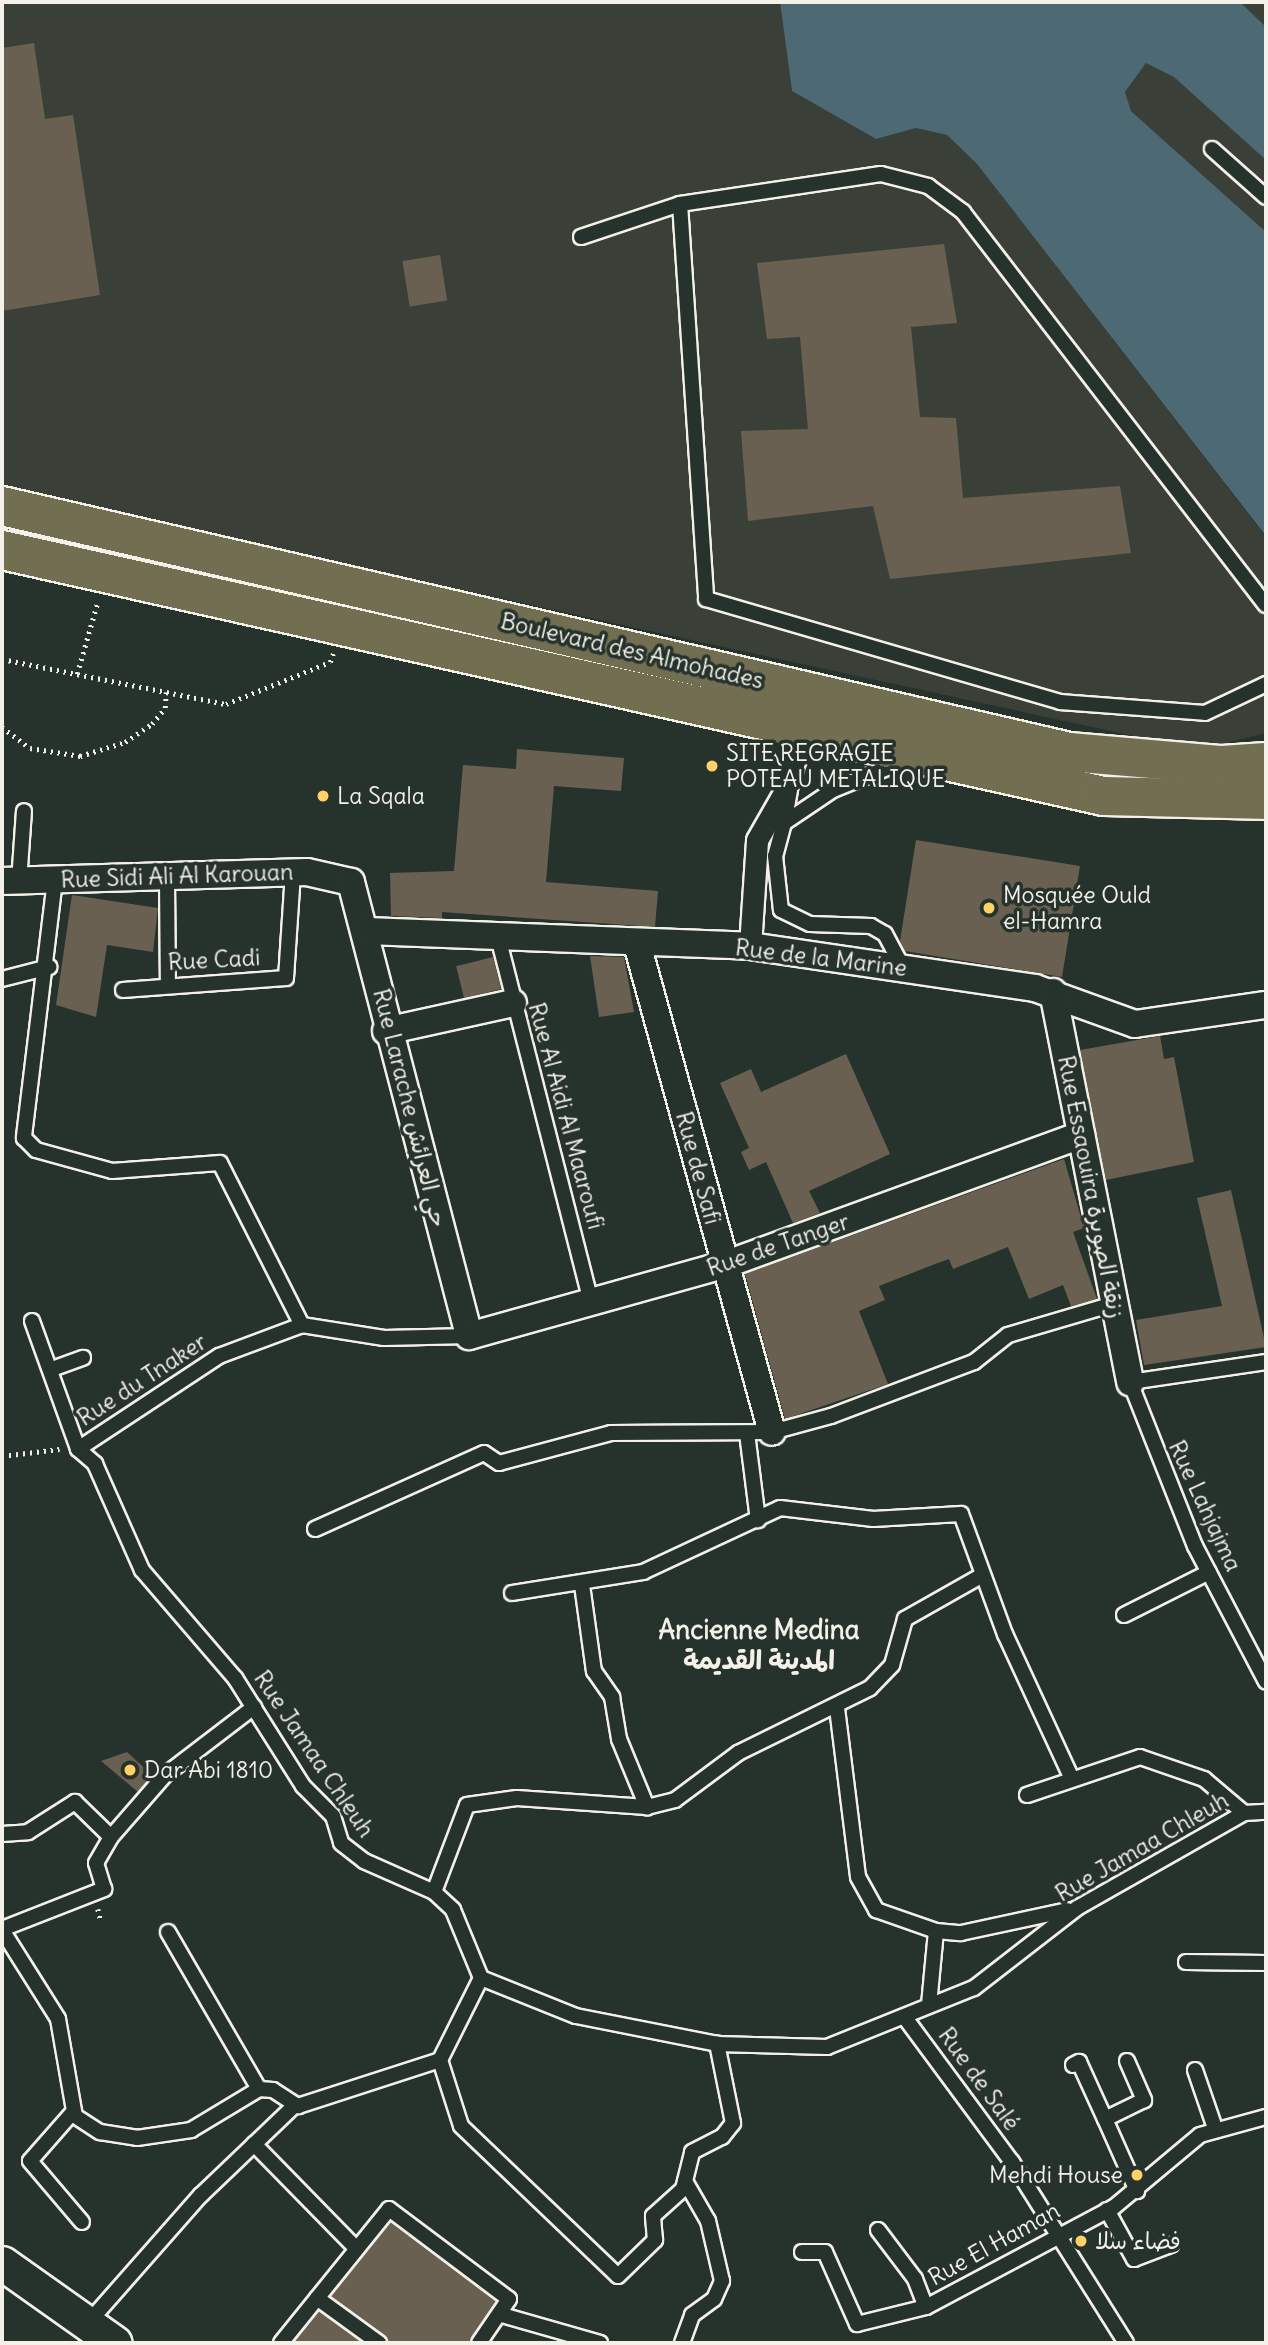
<!DOCTYPE html>
<meta charset="utf-8">
<style>
body{margin:0}
#map{position:relative;width:1268px;height:2345px;overflow:hidden;background:#26332d;font-family:Delius,"Playpen Sans Arabic",sans-serif}
div>[style]{position:absolute}
[style*='--x']{left:calc(var(--x)*1px);top:calc(var(--y)*1px);width:calc(var(--w)*1px);rotate:calc(var(--a)*1deg)}
.built>*{inset:0;background:#3a4038}
.water>*{inset:0;background:#4d6973}
.building>*{inset:0;background:#696052;transform-origin:0 0}
.path>*{height:4.5px;margin-top:-2.25px;transform-origin:0;background:repeating-linear-gradient(90deg,#f4f1e8 0 2px,transparent 0 7px)}
.roads{filter:drop-shadow(2px 0 #f4f1e8) drop-shadow(-2px 0 #f4f1e8) drop-shadow(0 2px #f4f1e8) drop-shadow(0 -2px #f4f1e8)}
.service>*{height:14px;margin:-7px;padding:0 7px;transform-origin:7px;border-radius:7px;background:#26332d}
.pedestrian>*{height:21px;margin:-10.5px;padding:0 10.5px;transform-origin:10.5px;border-radius:10.5px;background:#26332d}
.minor>*{height:26px;margin:-13px;padding:0 13px;transform-origin:13px;border-radius:13px;background:#26332d}
.tertiary>*{height:33px;margin:-16.5px;padding:0 16.5px;transform-origin:16.5px;border-radius:16.5px;background:#26332d}
.primary>*{height:38px;margin:-19px;padding:0 19px;transform-origin:19px;border-radius:19px;background:#726e52}
.dots>*{width:19px;height:19px;translate:-50% -50%;box-sizing:border-box;border:4px solid #26332d;border-radius:50%}
span{translate:-50% -50%;white-space:nowrap;text-align:center;line-height:1.15;-webkit-text-stroke:7px #26332d;paint-order:stroke}
.street-label{font-size:23px;color:#f4f1e8}
.poi-label{font-size:23px;color:#f4f1e8}
.left{translate:0 -50%;text-align:left}
.right{translate:-100% -50%;text-align:right}
.quarter-label{font-size:26px;color:#f4f1e8;font-weight:700}
.frame{position:absolute;inset:0;border:4px solid #f4f1e8;pointer-events:none}
</style>
<div id="map">
<div class="built">
<div style="clip-path:polygon(2px 2px,780px 2px,792px 91px,876px 139px,916px 128px,947px 135px,977px 164px,1266px 537px,1266px 733px,1198px 750px,2px 490px)"></div>
<div style="clip-path:polygon(1240px 2px,1266px 2px,1266px 232px,1131px 111px,1125px 92px,1146px 63px)"></div>
</div>
<div class="water">
<div style="clip-path:polygon(780px 2px,1240px 2px,1266px 27px,1266px 160px,1174px 77px,1146px 63px,1125px 92px,1131px 111px,1266px 232px,1266px 536px,977px 164px,947px 135px,916px 128px,876px 139px,792px 91px)"></div>
</div>
<div class="building">
<div style="clip-path:polygon(34px 43px,45px 119px,73px 115px,100px 295px,2px 311px,2px 48px)"></div>
<div style="clip-path:polygon(944px 244px,957px 323px,911px 327px,920px 417px,956px 418px,963px 498px,1120px 486px,1131px 553px,890px 579px,873px 506px,748px 521px,741px 431px,808px 429px,800px 337px,767px 339px,757px 263px)"></div>
<div style="left:440px;top:255px;width:46px;height:38px;rotate:81deg"></div>
<div style="clip-path:polygon(517px 749px,624px 758px,621px 791px,554px 786px,546px 882px,658px 891px,655px 927px,442px 912px,442px 918px,391px 916px,390px 873px,454px 871px,463px 765px,516px 769px)"></div>
<div style="clip-path:polygon(916px 840px,1080px 866px,1062px 977px,905px 951px,900px 941px)"></div>
<div style="clip-path:polygon(72px 895px,158px 908px,153px 952px,107px 945px,96px 1017px,56px 1005px)"></div>
<div style="clip-path:polygon(590px 956px,624px 957px,634px 1012px,599px 1017px)"></div>
<div style="left:493px;top:957px;width:33px;height:38px;rotate:76deg"></div>
<div style="clip-path:polygon(1160px 1036px,1164px 1059px,1174px 1057px,1194px 1162px,1106px 1180px,1080px 1050px)"></div>
<div style="clip-path:polygon(846px 1054px,890px 1154px,809px 1191px,820px 1213px,793px 1223px,766px 1162px,749px 1170px,741px 1152px,749px 1148px,720px 1083px,751px 1069px,761px 1092px)"></div>
<div style="clip-path:polygon(1064px 1159px,1084px 1228px,1073px 1232px,1097px 1299px,1071px 1306px,1063px 1285px,1029px 1299px,1008px 1247px,953px 1269px,949px 1259px,935px 1264px,879px 1286px,885px 1300px,859px 1311px,888px 1384px,785px 1419px,745px 1274px)"></div>
<div style="clip-path:polygon(1231px 1190px,1266px 1347px,1144px 1365px,1136px 1320px,1222px 1306px,1197px 1198px)"></div>
<div style="clip-path:polygon(127px 1752px,152px 1775px,138px 1792px,101px 1761px)"></div>
<div style="clip-path:polygon(391px 2222px,496px 2301px,469px 2343px,389px 2343px,331px 2296px)"></div>
<div style="clip-path:polygon(319px 2311px,363px 2343px,293px 2343px)"></div>
</div>
<div class="path">
<div style="--x:2;--y:659;--w:228;--a:11.4"></div>
<div style="--x:226;--y:704;--w:112;--a:-22"></div>
<div style="--x:330;--y:662;--w:9;--a:-69"></div>
<div style="--x:77;--y:674;--w:76;--a:-74"></div>
<div style="--x:2;--y:727;--w:35;--a:37"></div>
<div style="--x:30;--y:748;--w:51;--a:9.1"></div>
<div style="--x:80;--y:756;--w:47;--a:-17.3"></div>
<div style="--x:125;--y:742;--w:32;--a:-34"></div>
<div style="--x:152;--y:724;--w:21;--a:-51"></div>
<div style="--x:165;--y:708;--w:16;--a:-86"></div>
<div style="--x:2;--y:1456;--w:58;--a:-6.9"></div>
<div style="--x:98;--y:1909;--w:12;--a:76"></div>
</div>
<div class="roads">
<div class="service">
<div style="--x:1212;--y:149;--w:72;--a:41.6"></div>
<div style="--x:680;--y:204;--w:396;--a:86.2"></div>
<div style="--x:706;--y:599;--w:369;--a:16.2"></div>
<div style="--x:1060;--y:702;--w:145;--a:4.3"></div>
<div style="--x:1205;--y:713;--w:68;--a:-25.4"></div>
<div style="--x:581;--y:237;--w:104;--a:-18.4"></div>
<div style="--x:680;--y:204;--w:203;--a:-8.5"></div>
<div style="--x:881;--y:174;--w:49;--a:14.3"></div>
<div style="--x:928;--y:186;--w:44;--a:36.6"></div>
<div style="--x:963;--y:212;--w:496;--a:52.4"></div>
<div style="--x:770;--y:729;--w:46;--a:61.2"></div>
<div style="--x:790;--y:790;--w:34;--a:100"></div>
<div style="--x:784;--y:823;--w:59;--a:-34"></div>
<div style="--x:833;--y:790;--w:71;--a:-22.2"></div>
<div style="--x:784;--y:823;--w:34;--a:105"></div>
<div style="--x:775;--y:856;--w:54;--a:83.7"></div>
<div style="--x:781;--y:910;--w:32;--a:26"></div>
<div style="--x:810;--y:924;--w:61;--a:1.9"></div>
<div style="--x:871;--y:926;--w:16;--a:30"></div>
<div style="--x:885;--y:934;--w:40;--a:62"></div>
<div style="--x:167;--y:879;--w:105;--a:89.5"></div>
<div style="--x:55;--y:880;--w:260;--a:96.9"></div>
<div style="--x:24;--y:1138;--w:17;--a:45"></div>
<div style="--x:36;--y:1150;--w:79;--a:15.4"></div>
<div style="--x:112;--y:1171;--w:108;--a:-4.2"></div>
<div style="--x:220;--y:1163;--w:182;--a:63.2"></div>
<div style="--x:19;--y:882;--w:71;--a:-86"></div>
<div style="--x:498;--y:937;--w:380;--a:75.7"></div>
<div style="--x:2;--y:979;--w:49;--a:-14.3"></div>
<div style="--x:123;--y:990;--w:163;--a:-4.2"></div>
<div style="--x:286;--y:978;--w:106;--a:-86.2"></div>
<div style="--x:32;--y:1321;--w:136;--a:70.2"></div>
<div style="--x:78;--y:1449;--w:23;--a:41"></div>
<div style="--x:95;--y:1464;--w:116;--a:66.1"></div>
<div style="--x:142;--y:1570;--w:143;--a:49.3"></div>
<div style="--x:235;--y:1678;--w:128;--a:57.8"></div>
<div style="--x:303;--y:1786;--w:42;--a:45"></div>
<div style="--x:333;--y:1816;--w:28;--a:73"></div>
<div style="--x:341;--y:1843;--w:29;--a:38"></div>
<div style="--x:364;--y:1861;--w:77;--a:23.9"></div>
<div style="--x:434;--y:1892;--w:26;--a:43"></div>
<div style="--x:453;--y:1910;--w:74;--a:67.6"></div>
<div style="--x:481;--y:1978;--w:102;--a:21.8"></div>
<div style="--x:576;--y:2016;--w:144;--a:11.2"></div>
<div style="--x:717;--y:2044;--w:110;--a:1.6"></div>
<div style="--x:827;--y:2047;--w:158;--a:-21.9"></div>
<div style="--x:974;--y:1988;--w:130;--a:-37.8"></div>
<div style="--x:1077;--y:1908;--w:192;--a:-29.6"></div>
<div style="--x:1244;--y:1813;--w:22;--a:-3"></div>
<div style="--x:1266;--y:1362;--w:137;--a:171.6"></div>
<div style="--x:1130;--y:1382;--w:176;--a:68.4"></div>
<div style="--x:1195;--y:1546;--w:153;--a:62.4"></div>
<div style="--x:52;--y:1369;--w:33;--a:-20"></div>
<div style="--x:747;--y:1433;--w:88;--a:82.8"></div>
<div style="--x:78;--y:1449;--w:169;--a:-33.4"></div>
<div style="--x:219;--y:1356;--w:89;--a:-20.5"></div>
<div style="--x:302;--y:1325;--w:83;--a:9"></div>
<div style="--x:384;--y:1338;--w:85;--a:-1.3"></div>
<div style="--x:315;--y:1529;--w:185;--a:-24.2"></div>
<div style="--x:484;--y:1453;--w:18;--a:34"></div>
<div style="--x:499;--y:1463;--w:116;--a:-15"></div>
<div style="--x:611;--y:1433;--w:161;--a:-0.4"></div>
<div style="--x:772;--y:1432;--w:61;--a:-15.2"></div>
<div style="--x:831;--y:1416;--w:153;--a:-20.7"></div>
<div style="--x:974;--y:1362;--w:43;--a:-38.5"></div>
<div style="--x:1008;--y:1335;--w:109;--a:-16.4"></div>
<div style="--x:582;--y:1585;--w:87;--a:82.1"></div>
<div style="--x:594;--y:1671;--w:32;--a:55"></div>
<div style="--x:612;--y:1697;--w:43;--a:80.5"></div>
<div style="--x:619;--y:1739;--w:74;--a:67.6"></div>
<div style="--x:512;--y:1593;--w:133;--a:-9.1"></div>
<div style="--x:643;--y:1572;--w:151;--a:-25"></div>
<div style="--x:780;--y:1508;--w:94;--a:6.7"></div>
<div style="--x:873;--y:1519;--w:88;--a:-3.3"></div>
<div style="--x:961;--y:1514;--w:128;--a:69.9"></div>
<div style="--x:1005;--y:1634;--w:157;--a:65.2"></div>
<div style="--x:1124;--y:1615;--w:95;--a:-26.8"></div>
<div style="--x:837;--y:1708;--w:170;--a:82.9"></div>
<div style="--x:858;--y:1877;--w:38;--a:61"></div>
<div style="--x:876;--y:1910;--w:64;--a:19.3"></div>
<div style="--x:936;--y:1931;--w:25;--a:5"></div>
<div style="--x:961;--y:1933;--w:109;--a:-12.1"></div>
<div style="--x:1027;--y:1795;--w:119;--a:-18.6"></div>
<div style="--x:1140;--y:1757;--w:68;--a:19"></div>
<div style="--x:1204;--y:1779;--w:52;--a:40.4"></div>
<div style="--x:2;--y:1834;--w:26;--a:-4"></div>
<div style="--x:28;--y:1832;--w:56;--a:-32.6"></div>
<div style="--x:75;--y:1802;--w:50;--a:44.2"></div>
<div style="--x:434;--y:1892;--w:93;--a:-69.2"></div>
<div style="--x:467;--y:1805;--w:50;--a:-8"></div>
<div style="--x:517;--y:1798;--w:130;--a:4"></div>
<div style="--x:647;--y:1807;--w:29;--a:-14"></div>
<div style="--x:675;--y:1800;--w:79;--a:-36.7"></div>
<div style="--x:738;--y:1753;--w:147;--a:-26.2"></div>
<div style="--x:870;--y:1688;--w:32;--a:-46"></div>
<div style="--x:892;--y:1665;--w:48;--a:-74.2"></div>
<div style="--x:905;--y:1619;--w:87;--a:-29.5"></div>
<div style="--x:2;--y:1929;--w:110;--a:-21.4"></div>
<div style="--x:104;--y:1889;--w:27;--a:-107"></div>
<div style="--x:96;--y:1863;--w:30;--a:-60"></div>
<div style="--x:111;--y:1837;--w:82;--a:-48.9"></div>
<div style="--x:165;--y:1775;--w:112;--a:-37.4"></div>
<div style="--x:2;--y:1930;--w:105;--a:57.8"></div>
<div style="--x:58;--y:2019;--w:98;--a:80.1"></div>
<div style="--x:75;--y:2116;--w:30;--a:33"></div>
<div style="--x:100;--y:2132;--w:37;--a:9"></div>
<div style="--x:137;--y:2138;--w:55;--a:-8.4"></div>
<div style="--x:191;--y:2130;--w:79;--a:-31.1"></div>
<div style="--x:259;--y:2089;--w:14;--a:4"></div>
<div style="--x:273;--y:2090;--w:30;--a:33"></div>
<div style="--x:298;--y:2106;--w:149;--a:-17.9"></div>
<div style="--x:440;--y:2060;--w:92;--a:-63.4"></div>
<div style="--x:168;--y:1932;--w:181;--a:59.9"></div>
<div style="--x:1186;--y:1962;--w:80;--a:0.7"></div>
<div style="--x:929;--y:2005;--w:74;--a:-84.6"></div>
<div style="--x:906;--y:2019;--w:178;--a:53.5"></div>
<div style="--x:1012;--y:2162;--w:214;--a:57.8"></div>
<div style="--x:440;--y:2060;--w:69;--a:72.3"></div>
<div style="--x:461;--y:2126;--w:217;--a:43.7"></div>
<div style="--x:618;--y:2276;--w:52;--a:-44.2"></div>
<div style="--x:655;--y:2240;--w:24;--a:-95"></div>
<div style="--x:653;--y:2216;--w:40;--a:-42"></div>
<div style="--x:683;--y:2189;--w:38;--a:-76"></div>
<div style="--x:692;--y:2152;--w:34;--a:-27"></div>
<div style="--x:722;--y:2137;--w:18;--a:-52"></div>
<div style="--x:733;--y:2123;--w:81;--a:-101.4"></div>
<div style="--x:1127;--y:2061;--w:43;--a:66.4"></div>
<div style="--x:1144;--y:2100;--w:43;--a:154"></div>
<div style="--x:1105;--y:2119;--w:79;--a:66"></div>
<div style="--x:1073;--y:2065;--w:7;--a:-27"></div>
<div style="--x:1079;--y:2062;--w:63;--a:65.5"></div>
<div style="--x:1195;--y:2070;--w:61;--a:71"></div>
<div style="--x:73;--y:2112;--w:65;--a:131.3"></div>
<div style="--x:30;--y:2161;--w:80;--a:49.6"></div>
<div style="--x:254;--y:2144;--w:146;--a:45.6"></div>
<div style="--x:1107;--y:2210;--w:56;--a:61.1"></div>
<div style="--x:1134;--y:2259;--w:40;--a:-21"></div>
<div style="--x:878;--y:2230;--w:61;--a:52.9"></div>
<div style="--x:915;--y:2279;--w:30;--a:69"></div>
<div style="--x:802;--y:2252;--w:23;--a:0"></div>
<div style="--x:825;--y:2252;--w:79;--a:66"></div>
<div style="--x:857;--y:2324;--w:71;--a:-13.8"></div>
<div style="--x:926;--y:2307;--w:213;--a:-28"></div>
<div style="--x:1114;--y:2207;--w:112;--a:-39.9"></div>
<div style="--x:1200;--y:2135;--w:68;--a:-15.3"></div>
<div style="--x:317;--y:2298;--w:77;--a:36"></div>
<div style="--x:502;--y:2315;--w:102;--a:15.9"></div>
<div style="--x:88;--y:2323;--w:171;--a:-48.6"></div>
<div style="--x:201;--y:2195;--w:129;--a:-43.7"></div>
<div style="--x:281;--y:2343;--w:172;--a:-51.1"></div>
<div style="--x:389;--y:2209;--w:150;--a:36.9"></div>
<div style="--x:509;--y:2299;--w:53;--a:124.3"></div>
<div style="--x:682;--y:2343;--w:30;--a:-70"></div>
<div style="--x:692;--y:2315;--w:27;--a:-36"></div>
<div style="--x:714;--y:2299;--w:20;--a:-66"></div>
<div style="--x:722;--y:2281;--w:62;--a:-103.1"></div>
<div style="--x:708;--y:2221;--w:46;--a:-119.9"></div>
</div>
<div class="pedestrian">
<div style="--x:750;--y:946;--w:106;--a:-86.2"></div>
<div style="--x:757;--y:840;--w:56;--a:-60.3"></div>
<div style="--x:785;--y:791;--w:61;--a:-72.8"></div>
</div>
<div class="minor">
<div style="--x:2;--y:881;--w:305;--a:-1.7"></div>
<div style="--x:307;--y:872;--w:45;--a:12.8"></div>
<div style="--x:351;--y:882;--w:469;--a:75.4"></div>
<div style="--x:469;--y:1336;--w:265;--a:-15.6"></div>
<div style="--x:724;--y:1265;--w:380;--a:-20"></div>
<div style="--x:367;--y:931;--w:383;--a:2.2"></div>
<div style="--x:750;--y:946;--w:288;--a:8.4"></div>
<div style="--x:1035;--y:988;--w:106;--a:19.8"></div>
<div style="--x:1135;--y:1024;--w:132;--a:-8.3"></div>
<div style="--x:637;--y:944;--w:506;--a:74.54"></div>
<div style="--x:1053;--y:992;--w:398;--a:78.8"></div>
<div style="--x:386;--y:1031;--w:130;--a:-12.4"></div>
</div>
<div class="tertiary">
<div style="--x:2;--y:2263;--w:138;--a:35.3"></div>
</div>
<div class="primary">
<div style="--x:2;--y:506;--w:1095;--a:12.98"></div>
<div style="--x:1069;--y:752;--w:154;--a:4.9"></div>
<div style="--x:1222;--y:765;--w:44;--a:-3.9"></div>
<div style="--x:2;--y:550;--w:1128;--a:12.59"></div>
<div style="--x:1103;--y:796;--w:163;--a:1.4"></div>
</div>
</div>
<div class="dots">
<div style="left:712px;top:766px;background:#ffd166"></div>
<div style="left:323px;top:796px;background:#ffd166"></div>
<div style="left:989px;top:908px;background:#ffd166"></div>
<div style="left:130px;top:1770px;background:#ffd166"></div>
<div style="left:1137px;top:2175px;background:#ffd166"></div>
<div style="left:1081px;top:2241px;background:#ffd166"></div>
</div>
<div class="street-label">
<span style="left:632px;top:651px;rotate:13deg">Boulevard des Almohades</span>
<span style="left:177px;top:876px;rotate:-2deg">Rue Sidi Ali Al Karouan</span>
<span style="left:821px;top:958px;rotate:7deg">Rue de la Marine</span>
<span style="left:214px;top:960px;rotate:-3deg">Rue Cadi</span>
<span style="left:410px;top:1108px;rotate:76deg">Rue Larache حي العرائش</span>
<span style="left:566px;top:1116px;rotate:75deg">Rue Al Aidi Al Maaroufi</span>
<span style="left:698px;top:1168px;rotate:75deg">Rue de Safi</span>
<span style="left:1091px;top:1187px;rotate:79deg">Rue Essaouira زنقة الصويرة</span>
<span style="left:778px;top:1245px;rotate:-19deg">Rue de Tanger</span>
<span style="left:142px;top:1380px;rotate:-33deg">Rue du Tnaker</span>
<span style="left:1205px;top:1506px;rotate:65deg">Rue Lahjajma</span>
<span style="left:314px;top:1754px;rotate:56deg">Rue Jamaa Chleuh</span>
<span style="left:1142px;top:1847px;rotate:-30deg">Rue Jamaa Chleuh</span>
<span style="left:979px;top:2079px;rotate:54deg">Rue de Salé</span>
<span style="left:994px;top:2244px;rotate:-29deg">Rue El Haman</span>
</div>
<div class="poi-label">
<span class="left" style="left:726px;top:766px">SITE REGRAGIE<br>POTEAU METALIQUE</span>
<span class="left" style="left:337px;top:796px">La Sqala</span>
<span class="left" style="left:1003px;top:908px">Mosquée Ould<br>el-Hamra</span>
<span class="left" style="left:144px;top:1770px">Dar Abi 1810</span>
<span class="right" style="left:1123px;top:2175px">Mehdi House</span>
<span class="left" style="left:1095px;top:2241px">فضاء سلا</span>
</div>
<div class="quarter-label">
<span style="left:759px;top:1645px">Ancienne Medina<br>المدينة القديمة</span>
</div>
<div class="frame"></div>
</div>
